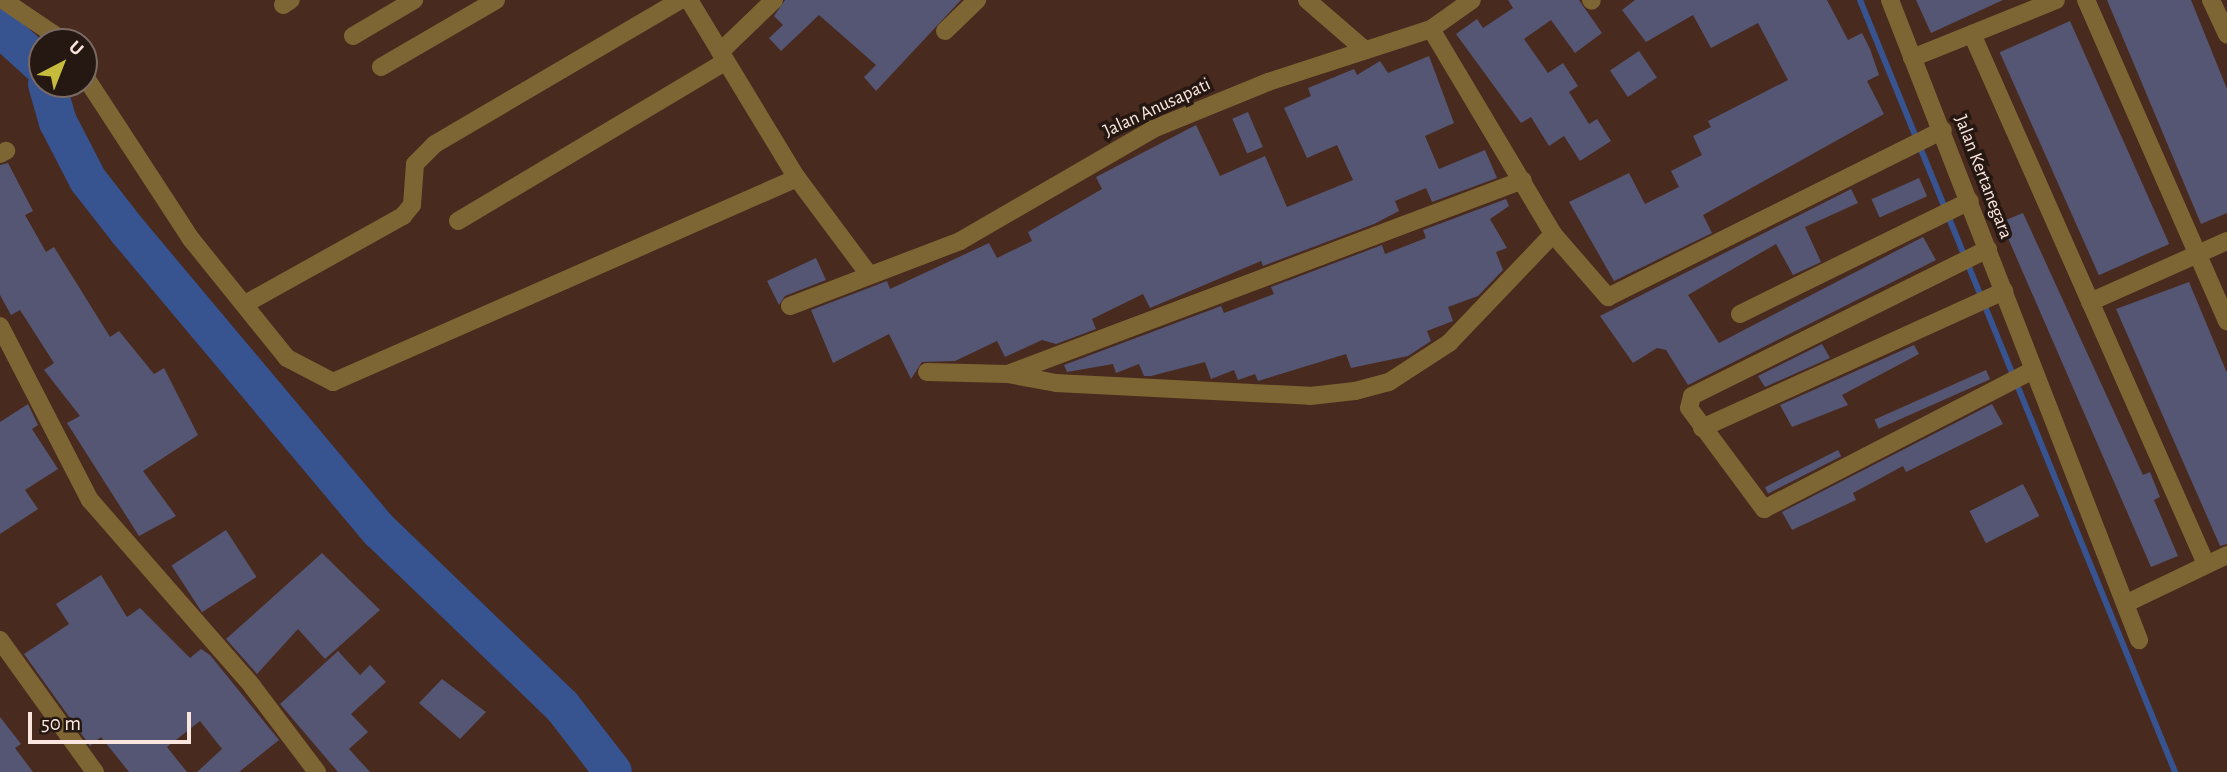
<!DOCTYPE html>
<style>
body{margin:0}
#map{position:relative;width:2227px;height:772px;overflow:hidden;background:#482a1e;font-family:"Alegreya Sans",sans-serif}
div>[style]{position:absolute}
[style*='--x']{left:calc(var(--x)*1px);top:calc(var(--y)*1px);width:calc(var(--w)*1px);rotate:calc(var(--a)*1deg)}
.stream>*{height:6px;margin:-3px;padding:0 3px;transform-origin:3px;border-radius:3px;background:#375390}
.river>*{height:38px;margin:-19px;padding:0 19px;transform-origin:19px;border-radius:19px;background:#375390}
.building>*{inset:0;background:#545674;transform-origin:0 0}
.street>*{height:18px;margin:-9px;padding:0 9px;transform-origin:9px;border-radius:9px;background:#7d6633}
span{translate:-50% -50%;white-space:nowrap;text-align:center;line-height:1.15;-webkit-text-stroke:7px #251711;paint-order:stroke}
.street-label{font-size:19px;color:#fae6de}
.north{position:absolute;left:28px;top:28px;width:70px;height:70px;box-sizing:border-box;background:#251711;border:2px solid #7a6a63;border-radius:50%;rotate:42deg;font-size:19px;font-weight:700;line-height:28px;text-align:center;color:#fae6de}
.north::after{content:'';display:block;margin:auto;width:24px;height:32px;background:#c5bc3d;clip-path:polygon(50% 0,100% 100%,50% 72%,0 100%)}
.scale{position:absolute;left:28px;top:712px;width:163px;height:32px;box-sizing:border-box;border:4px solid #fae6de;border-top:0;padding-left:9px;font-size:21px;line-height:24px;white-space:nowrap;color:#fae6de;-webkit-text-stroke:5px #251711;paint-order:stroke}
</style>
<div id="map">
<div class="stream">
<div style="--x:1860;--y:0;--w:834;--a:67.8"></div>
</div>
<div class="river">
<div style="--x:0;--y:28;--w:57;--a:42.1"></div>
<div style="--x:47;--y:84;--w:40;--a:74"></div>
<div style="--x:58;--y:122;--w:65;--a:62.7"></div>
<div style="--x:88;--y:180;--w:63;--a:52"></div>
<div style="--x:127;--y:230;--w:393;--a:50"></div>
<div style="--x:380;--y:531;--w:252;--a:43.9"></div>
<div style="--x:562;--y:706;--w:83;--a:52.3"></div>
</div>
<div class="building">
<div style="clip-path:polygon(785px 0,961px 0,876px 91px,864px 77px,876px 65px,819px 15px,781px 51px,769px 38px,783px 25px,774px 16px)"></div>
<div style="clip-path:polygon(1508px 0,1579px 0,1602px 33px,1575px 53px,1551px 20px,1524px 39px,1548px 73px,1563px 63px,1578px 86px,1569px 92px,1589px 124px,1597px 119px,1611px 141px,1580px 161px,1564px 136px,1549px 146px,1531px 117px,1521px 123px,1456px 34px,1477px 19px,1483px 28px,1513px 8px)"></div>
<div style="clip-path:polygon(1635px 0,1827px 0,1848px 40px,1862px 33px,1870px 49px,1879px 75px,1867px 81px,1884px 114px,1703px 215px,1712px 233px,1614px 281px,1569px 202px,1629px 173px,1645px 204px,1679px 187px,1671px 171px,1702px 155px,1693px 136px,1711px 127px,1708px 121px,1788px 80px,1758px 23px,1711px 48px,1693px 15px,1646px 42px,1622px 10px)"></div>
<div style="clip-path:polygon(1916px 0,2003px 0,1931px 33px)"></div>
<div style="clip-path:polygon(2107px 0,2191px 0,2227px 89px,2227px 213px,2201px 224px)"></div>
<div style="left:2070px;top:21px;width:244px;height:77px;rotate:66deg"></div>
<div style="left:1639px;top:51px;width:32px;height:35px;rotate:56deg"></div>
<div style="clip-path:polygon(1429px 56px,1454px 123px,1425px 136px,1439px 169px,1485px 150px,1497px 178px,1432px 202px,1426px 188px,1395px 201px,1399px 211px,1374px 224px,1263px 266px,1261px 261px,1150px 308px,1143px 294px,1092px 319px,1096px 329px,1056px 344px,1042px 340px,1005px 357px,997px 341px,955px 361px,922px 362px,911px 379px,889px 334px,833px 363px,811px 310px,887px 281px,890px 289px,989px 243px,997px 258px,1032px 241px,1028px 232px,1102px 189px,1096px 177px,1196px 125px,1220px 176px,1265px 156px,1287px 207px,1353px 180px,1337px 145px,1307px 158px,1284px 108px,1311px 96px,1308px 88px,1354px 69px,1357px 75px,1380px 61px,1388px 73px)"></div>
<div style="left:1248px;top:112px;width:38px;height:17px;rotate:67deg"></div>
<div style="clip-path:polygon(8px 163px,33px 211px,25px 215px,46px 252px,54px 247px,110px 337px,119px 331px,154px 374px,164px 368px,198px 435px,143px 471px,176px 516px,139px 536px,67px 423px,80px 416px,44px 370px,54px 363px,20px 310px,11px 315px,0 295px,0 165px)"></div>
<div style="left:1919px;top:178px;width:20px;height:52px;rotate:66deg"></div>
<div style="clip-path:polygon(1851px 189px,1858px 203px,1805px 227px,1821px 262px,1793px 275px,1776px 244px,1688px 295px,1719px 343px,1923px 237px,1936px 260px,1688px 385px,1666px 350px,1657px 348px,1633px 363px,1600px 316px)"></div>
<div style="clip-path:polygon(1506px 199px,1509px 206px,1490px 219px,1507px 248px,1496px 252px,1503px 270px,1478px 296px,1448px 307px,1453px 321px,1427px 331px,1431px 341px,1408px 356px,1351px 368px,1346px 354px,1258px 381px,1255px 374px,1238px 380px,1234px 370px,1211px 379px,1205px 362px,1151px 376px,1144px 376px,1139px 364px,1116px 373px,1113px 364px,1067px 372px,1064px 365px,1221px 306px,1224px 313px,1274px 294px,1271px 287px,1382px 245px,1385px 254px,1426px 238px,1423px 230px)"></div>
<div style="clip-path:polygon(2023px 213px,2143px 475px,2150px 472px,2160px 497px,2154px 500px,2178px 556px,2151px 567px,2001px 222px)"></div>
<div style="clip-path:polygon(816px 258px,826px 280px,785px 296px,779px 305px,767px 281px)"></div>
<div style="clip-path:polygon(2189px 282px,2227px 373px,2227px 544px,2220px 546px,2116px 309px)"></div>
<div style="clip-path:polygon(1822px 344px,1830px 358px,1765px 387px,1758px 376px)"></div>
<div style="clip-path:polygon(1914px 345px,1919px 354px,1842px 395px,1848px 405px,1792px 427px,1780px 405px)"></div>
<div style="left:1986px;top:370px;width:10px;height:122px;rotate:66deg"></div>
<div style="clip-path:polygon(28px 404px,38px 425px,32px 429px,58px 469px,25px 490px,38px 509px,0 534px,0 422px)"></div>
<div style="clip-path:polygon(1992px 404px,2003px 424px,1906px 472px,1903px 466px,1853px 493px,1856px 500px,1792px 530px,1782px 512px)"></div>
<div style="left:1838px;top:450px;width:7px;height:82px;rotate:63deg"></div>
<div style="left:2023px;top:484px;width:36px;height:60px;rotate:63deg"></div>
<div style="left:226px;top:530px;width:56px;height:65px;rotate:57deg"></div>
<div style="clip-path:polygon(322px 553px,380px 610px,325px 659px,298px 629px,257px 674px,226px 639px)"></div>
<div style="clip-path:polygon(101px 575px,127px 617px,140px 608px,190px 658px,201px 649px,210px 655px,279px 740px,239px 772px,197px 772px,222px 749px,200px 721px,167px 747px,187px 772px,129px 772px,101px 737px,90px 746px,24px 654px,69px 624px,56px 604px)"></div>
<div style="clip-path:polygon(338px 651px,360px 675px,370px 665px,386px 682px,351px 714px,368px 732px,349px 749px,370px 772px,338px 772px,280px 704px)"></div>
<div style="clip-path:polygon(442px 679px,486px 712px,460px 739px,419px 703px)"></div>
<div style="clip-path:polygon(0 717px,21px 744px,15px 748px,33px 772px,0 772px)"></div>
</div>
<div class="street">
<div style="--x:3;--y:0;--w:75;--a:34.1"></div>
<div style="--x:689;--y:0;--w:208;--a:58.8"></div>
<div style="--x:797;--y:178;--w:117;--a:53.3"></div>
<div style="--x:1307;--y:0;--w:77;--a:40.8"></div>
<div style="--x:1591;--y:0;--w:1;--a:45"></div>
<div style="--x:1890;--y:0;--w:687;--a:68.74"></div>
<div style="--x:2086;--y:0;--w:351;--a:66.3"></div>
<div style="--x:2211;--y:0;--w:38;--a:65"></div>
<div style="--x:283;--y:5;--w:9;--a:-32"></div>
<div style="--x:1431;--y:29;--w:239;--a:59.2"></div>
<div style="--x:1553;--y:234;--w:84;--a:48.9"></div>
<div style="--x:1608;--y:297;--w:374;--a:-26.5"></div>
<div style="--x:945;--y:31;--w:45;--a:-44.1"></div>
<div style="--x:1972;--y:34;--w:579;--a:66.18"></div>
<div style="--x:353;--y:36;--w:71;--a:-30.5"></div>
<div style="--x:720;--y:52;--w:75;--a:-43.9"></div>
<div style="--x:1912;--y:58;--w:155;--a:-21.9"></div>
<div style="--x:381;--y:67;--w:133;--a:-30.2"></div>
<div style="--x:84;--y:75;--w:196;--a:56.9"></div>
<div style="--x:191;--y:239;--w:153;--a:51.1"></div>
<div style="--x:287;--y:358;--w:52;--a:27.6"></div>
<div style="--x:333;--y:382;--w:507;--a:-23.73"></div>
<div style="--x:0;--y:154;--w:7;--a:-27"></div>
<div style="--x:458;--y:221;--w:311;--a:-30.8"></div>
<div style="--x:1988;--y:249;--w:330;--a:153.6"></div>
<div style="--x:1692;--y:396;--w:12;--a:104"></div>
<div style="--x:1689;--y:408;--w:126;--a:53.4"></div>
<div style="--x:1764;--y:509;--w:303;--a:-27.3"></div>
<div style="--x:2090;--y:302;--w:150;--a:-24"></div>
<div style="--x:245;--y:304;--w:181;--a:-29.1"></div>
<div style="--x:403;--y:216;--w:14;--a:-51"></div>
<div style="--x:412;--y:205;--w:41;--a:-85.8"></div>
<div style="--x:415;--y:164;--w:28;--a:-45"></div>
<div style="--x:435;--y:144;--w:284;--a:-30.4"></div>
<div style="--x:790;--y:306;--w:182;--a:-20.9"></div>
<div style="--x:960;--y:241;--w:223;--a:-30.1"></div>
<div style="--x:1153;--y:129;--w:124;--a:-22.2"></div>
<div style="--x:1268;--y:82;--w:171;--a:-18"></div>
<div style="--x:1431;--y:29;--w:50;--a:-35.3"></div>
<div style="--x:1740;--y:314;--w:256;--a:-26.2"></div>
<div style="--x:0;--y:326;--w:196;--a:62.7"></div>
<div style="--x:90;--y:500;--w:247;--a:48.9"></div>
<div style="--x:252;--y:686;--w:108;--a:52.9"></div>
<div style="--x:927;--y:372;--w:81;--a:1.4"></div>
<div style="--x:1008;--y:374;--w:550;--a:-20.64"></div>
<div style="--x:1008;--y:374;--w:49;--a:10.6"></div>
<div style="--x:1056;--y:383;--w:254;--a:2.9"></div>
<div style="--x:1310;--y:396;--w:45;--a:-6.3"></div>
<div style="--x:1355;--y:391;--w:35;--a:-15"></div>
<div style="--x:1389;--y:382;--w:72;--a:-33"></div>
<div style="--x:1449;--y:343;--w:151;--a:-46.3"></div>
<div style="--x:1702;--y:428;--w:332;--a:-24.4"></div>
<div style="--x:2127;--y:603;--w:111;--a:-25.6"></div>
<div style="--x:0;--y:640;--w:163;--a:54.3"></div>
</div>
<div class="street-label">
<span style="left:1157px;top:108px;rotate:-25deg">Jalan Anusapati</span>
<span style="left:1983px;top:177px;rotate:69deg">Jalan Kertanegara</span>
</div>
<div class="north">U</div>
<div class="scale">50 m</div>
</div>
